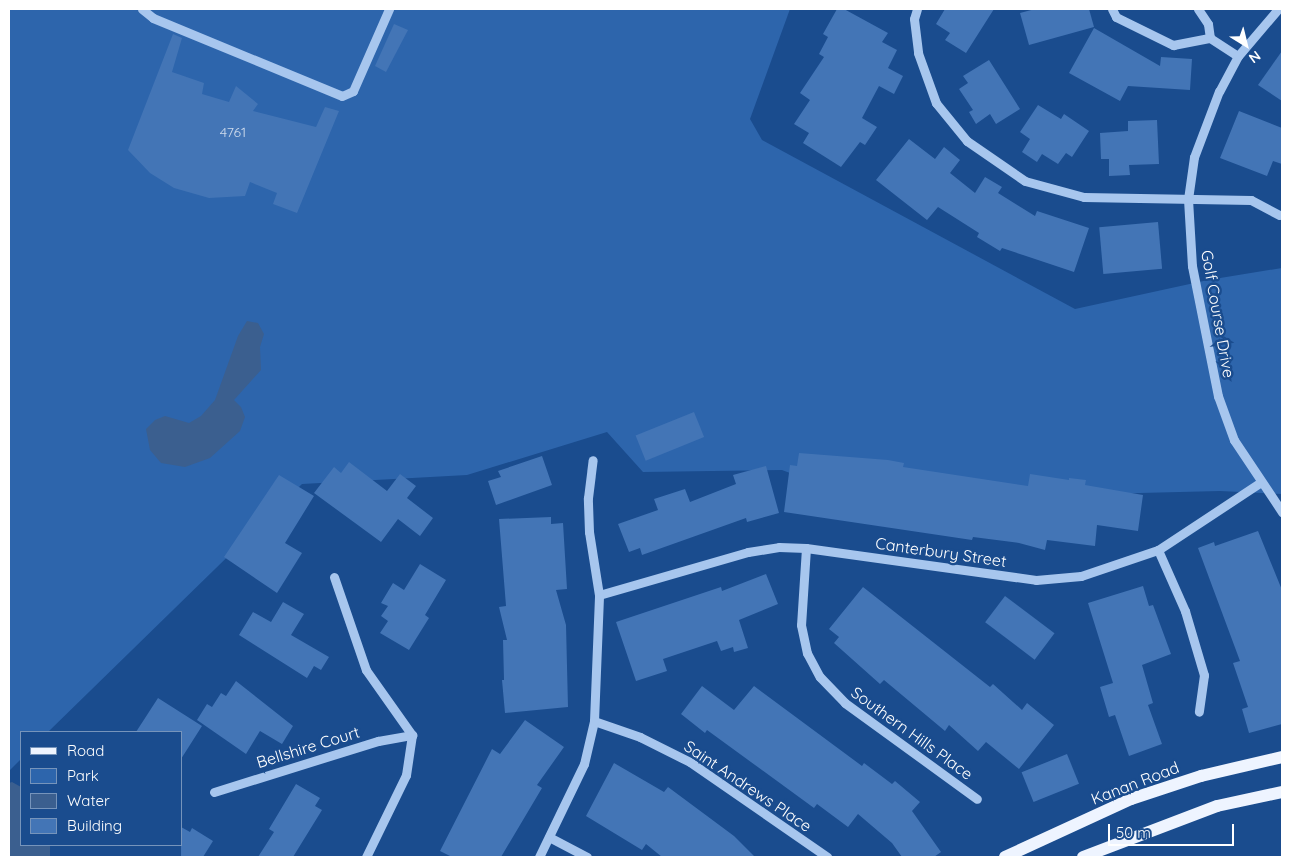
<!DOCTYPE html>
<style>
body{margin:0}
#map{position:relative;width:1291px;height:866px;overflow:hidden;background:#1a4c8e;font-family:Quicksand,sans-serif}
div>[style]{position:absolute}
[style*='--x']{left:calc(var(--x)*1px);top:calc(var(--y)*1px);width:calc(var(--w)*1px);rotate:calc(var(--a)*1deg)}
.green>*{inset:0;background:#2d65ac}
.water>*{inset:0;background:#3b5f8f}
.building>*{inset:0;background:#4375b6;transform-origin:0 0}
.minor>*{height:9px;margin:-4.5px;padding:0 4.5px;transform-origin:4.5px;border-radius:4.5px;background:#a7c6ee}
.major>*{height:12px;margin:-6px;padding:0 6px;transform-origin:6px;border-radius:6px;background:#eef4ff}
span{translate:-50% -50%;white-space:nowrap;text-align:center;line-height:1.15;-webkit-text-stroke:5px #1a4c8e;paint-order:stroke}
.number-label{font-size:14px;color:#d0dced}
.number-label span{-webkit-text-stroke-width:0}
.street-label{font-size:16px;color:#fff}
.frame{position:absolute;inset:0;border:10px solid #fff;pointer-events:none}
.legend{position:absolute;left:20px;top:731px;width:162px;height:115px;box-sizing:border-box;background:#1a4c8e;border:1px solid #7694bb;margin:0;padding:6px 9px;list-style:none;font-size:15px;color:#fff}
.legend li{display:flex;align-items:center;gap:10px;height:25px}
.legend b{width:25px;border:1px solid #7694bb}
.north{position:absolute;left:1221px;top:20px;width:50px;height:50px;-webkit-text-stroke:4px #1a4c8e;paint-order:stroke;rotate:144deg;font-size:14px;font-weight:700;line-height:20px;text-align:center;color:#fff}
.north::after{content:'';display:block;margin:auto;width:18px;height:22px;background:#fff;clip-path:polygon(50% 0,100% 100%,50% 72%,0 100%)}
.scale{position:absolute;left:1108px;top:824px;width:126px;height:22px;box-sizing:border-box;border:2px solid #fff;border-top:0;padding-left:6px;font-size:15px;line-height:18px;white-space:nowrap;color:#fff;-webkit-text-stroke:4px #1a4c8e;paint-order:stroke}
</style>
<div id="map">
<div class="green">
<div style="clip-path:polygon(9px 9px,790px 9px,750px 119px,762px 140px,1075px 309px,1208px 280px,1282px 268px,1282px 494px,1220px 491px,1099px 494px,898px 514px,782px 470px,643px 472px,607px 432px,467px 475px,302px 484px,48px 732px,21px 732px,21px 759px,9px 771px)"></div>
</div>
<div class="water">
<div style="clip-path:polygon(247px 321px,258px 323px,264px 334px,260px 347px,261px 370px,234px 400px,241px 407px,245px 417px,240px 431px,210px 458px,185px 467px,161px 463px,150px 450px,146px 429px,155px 420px,165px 416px,189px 423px,201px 416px,215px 400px,238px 336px)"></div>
<div style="clip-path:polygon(12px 782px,21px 787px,21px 845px,50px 845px,50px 857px,9px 857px,9px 783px)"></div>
</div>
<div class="building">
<div style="clip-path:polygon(837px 9px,844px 9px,888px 33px,882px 42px,897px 50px,888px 68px,903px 76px,894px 94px,879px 86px,862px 118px,877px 127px,865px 145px,860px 142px,841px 167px,803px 143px,809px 133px,794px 124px,810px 100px,800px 93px,824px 57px,819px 54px,828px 37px,823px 34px)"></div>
<div style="clip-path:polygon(945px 9px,994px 9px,966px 53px,945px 40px,950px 33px,936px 24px)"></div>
<div style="clip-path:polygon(1035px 9px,1089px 9px,1094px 27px,1029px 45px,1020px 13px)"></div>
<div style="clip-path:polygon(394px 24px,408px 30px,386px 72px,375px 66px)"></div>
<div style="clip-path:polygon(1094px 28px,1160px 66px,1161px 57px,1192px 59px,1190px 90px,1128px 86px,1120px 101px,1069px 73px)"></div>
<div style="clip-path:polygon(173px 34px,182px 38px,172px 72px,204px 83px,202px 94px,229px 102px,236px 86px,258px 104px,253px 111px,316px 127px,325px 107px,339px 111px,297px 213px,273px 204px,277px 193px,250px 182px,245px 196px,209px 198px,174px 188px,150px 173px,128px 150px)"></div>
<div style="clip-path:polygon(1282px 51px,1282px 101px,1258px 85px)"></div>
<div style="clip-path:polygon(989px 60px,1020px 109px,996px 124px,990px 114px,976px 124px,969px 112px,973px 110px,959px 89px,968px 83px,963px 76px)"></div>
<div style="clip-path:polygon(1038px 105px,1061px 119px,1064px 114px,1089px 131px,1072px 157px,1066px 153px,1058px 164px,1042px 154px,1037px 162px,1022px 152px,1030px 139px,1020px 132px)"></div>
<div style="clip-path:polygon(1239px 111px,1282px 128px,1282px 164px,1273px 161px,1267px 176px,1220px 158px)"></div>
<div style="clip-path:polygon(1157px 120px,1159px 164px,1129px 165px,1130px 175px,1109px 176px,1109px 159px,1101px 159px,1100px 133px,1128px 131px,1128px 121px)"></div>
<div style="clip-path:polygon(909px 139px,935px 159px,944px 147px,960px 160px,950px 173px,975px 193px,985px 177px,1002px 187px,998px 193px,1035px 216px,1037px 211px,1089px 228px,1074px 272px,1002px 248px,1000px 251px,977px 237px,979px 233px,938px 207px,927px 220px,876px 180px)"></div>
<div style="left:1158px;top:222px;width:47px;height:59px;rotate:85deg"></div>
<div style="left:694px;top:412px;width:27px;height:63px;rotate:68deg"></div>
<div style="clip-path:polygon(799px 453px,888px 460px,904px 463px,903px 467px,1028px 486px,1030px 474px,1069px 480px,1069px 478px,1086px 480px,1085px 485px,1143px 495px,1138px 531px,1097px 525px,1095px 546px,1047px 540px,1045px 550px,1019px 543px,973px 537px,972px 540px,784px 512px,790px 465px,797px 466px)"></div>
<div style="clip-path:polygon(542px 456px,552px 485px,496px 505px,488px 481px,501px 477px,498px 471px)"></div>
<div style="clip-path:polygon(349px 462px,387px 491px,400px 474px,416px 486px,407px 498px,433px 518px,420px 536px,398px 519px,381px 542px,314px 493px,334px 467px,341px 473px)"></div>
<div style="clip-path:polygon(766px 466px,779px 513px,747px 522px,746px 518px,642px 555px,640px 548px,629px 552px,618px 524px,658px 510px,654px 499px,685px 489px,690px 502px,736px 484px,733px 475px)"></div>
<div style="clip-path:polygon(279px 475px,314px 496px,285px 543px,302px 553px,277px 593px,224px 557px)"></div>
<div style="clip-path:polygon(551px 517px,551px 524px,563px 523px,567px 589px,556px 590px,566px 625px,568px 707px,505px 713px,502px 680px,504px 680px,503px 640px,507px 640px,499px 607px,506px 606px,499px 519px)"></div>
<div style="clip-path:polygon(1258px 531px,1282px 590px,1282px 724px,1249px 733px,1242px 709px,1248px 707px,1233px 663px,1240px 661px,1198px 548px,1214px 542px,1215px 546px)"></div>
<div style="clip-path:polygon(420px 564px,446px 580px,425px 615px,429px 618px,409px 650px,380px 633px,388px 621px,381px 616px,388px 606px,381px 603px,393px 583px,404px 590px)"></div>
<div style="clip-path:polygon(766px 574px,778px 604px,739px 620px,748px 648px,734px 652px,733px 647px,721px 651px,717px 641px,663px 659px,667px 671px,636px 681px,616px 622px,721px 587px,722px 591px)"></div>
<div style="clip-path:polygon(1143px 586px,1149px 606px,1153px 605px,1171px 654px,1142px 665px,1153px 703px,1148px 705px,1162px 744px,1129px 756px,1115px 715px,1109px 717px,1100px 687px,1113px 683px,1088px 603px)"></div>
<div style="clip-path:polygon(863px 587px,990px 687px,993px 684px,1022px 710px,1027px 703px,1054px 725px,1019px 769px,986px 742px,978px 751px,949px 725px,945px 731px,884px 680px,880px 684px,834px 643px,839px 637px,829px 629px)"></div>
<div style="left:1005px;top:596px;width:62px;height:33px;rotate:37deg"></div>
<div style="clip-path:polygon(283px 602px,304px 614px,291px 635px,329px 657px,321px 670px,314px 666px,307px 678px,239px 635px,253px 612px,271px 622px)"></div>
<div style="clip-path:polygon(236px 681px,293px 726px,282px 744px,260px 731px,246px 754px,197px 720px,207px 704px,212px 707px,221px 693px,226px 696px)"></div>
<div style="clip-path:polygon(702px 686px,734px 710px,754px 686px,862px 766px,864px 763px,892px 784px,895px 781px,920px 802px,912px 811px,941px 852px,934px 857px,902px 857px,892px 843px,858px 814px,848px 827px,817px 804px,814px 808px,707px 730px,705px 733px,681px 714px)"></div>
<div style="clip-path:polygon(158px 698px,202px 726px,181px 759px,181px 732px,136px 732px)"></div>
<div style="clip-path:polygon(525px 720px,564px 747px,537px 785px,542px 788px,501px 857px,452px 857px,440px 851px,492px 749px,500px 754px)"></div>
<div style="left:1067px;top:754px;width:32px;height:49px;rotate:68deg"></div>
<div style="clip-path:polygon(614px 763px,664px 792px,668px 787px,734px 836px,755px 857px,662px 857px,646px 844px,642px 850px,586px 816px)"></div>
<div style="clip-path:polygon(296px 784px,320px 798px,315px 806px,322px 810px,293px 857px,258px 857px,274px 832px,269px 829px)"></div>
<div style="clip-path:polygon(181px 827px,190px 832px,192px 828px,213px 841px,203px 857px,181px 857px)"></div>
</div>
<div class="minor">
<div style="--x:142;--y:9;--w:14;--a:39"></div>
<div style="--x:153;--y:18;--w:204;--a:22.4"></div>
<div style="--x:342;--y:96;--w:12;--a:-24"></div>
<div style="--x:353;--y:91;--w:90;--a:-66.3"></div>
<div style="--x:917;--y:9;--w:10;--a:107"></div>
<div style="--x:914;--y:19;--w:34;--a:83"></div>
<div style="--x:918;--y:53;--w:53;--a:70.2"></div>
<div style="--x:936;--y:103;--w:49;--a:50.8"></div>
<div style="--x:967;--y:141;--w:70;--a:34.6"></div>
<div style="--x:1025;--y:181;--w:61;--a:15.2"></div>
<div style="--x:1084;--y:197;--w:167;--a:1"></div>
<div style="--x:1251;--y:200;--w:32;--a:28"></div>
<div style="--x:1112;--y:9;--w:9;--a:63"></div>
<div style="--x:1116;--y:17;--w:64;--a:26.2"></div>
<div style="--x:1173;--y:45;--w:38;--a:-11"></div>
<div style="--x:1210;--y:38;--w:33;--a:33"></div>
<div style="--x:1198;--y:9;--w:18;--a:56"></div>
<div style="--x:1208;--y:24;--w:14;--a:82"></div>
<div style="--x:1278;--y:9;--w:62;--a:130.4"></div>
<div style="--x:1238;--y:56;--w:40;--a:118"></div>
<div style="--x:1219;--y:91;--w:71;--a:110.7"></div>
<div style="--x:1194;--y:157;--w:42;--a:98.1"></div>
<div style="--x:1188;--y:199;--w:67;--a:86.6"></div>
<div style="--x:1192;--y:266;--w:133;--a:78.7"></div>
<div style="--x:1218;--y:396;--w:47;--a:70"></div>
<div style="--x:1234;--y:440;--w:87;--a:56.3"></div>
<div style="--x:806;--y:548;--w:77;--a:93.7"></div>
<div style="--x:801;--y:625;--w:29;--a:78"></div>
<div style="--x:807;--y:653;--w:27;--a:62"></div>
<div style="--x:820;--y:677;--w:36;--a:46"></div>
<div style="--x:845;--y:703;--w:163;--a:36"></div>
<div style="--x:1158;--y:550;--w:67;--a:66.1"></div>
<div style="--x:1185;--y:611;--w:67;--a:73.5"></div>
<div style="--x:1204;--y:675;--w:37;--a:98"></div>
<div style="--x:334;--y:577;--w:98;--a:71"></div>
<div style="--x:366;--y:670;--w:80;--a:54.7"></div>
<div style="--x:599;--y:595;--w:155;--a:-16.1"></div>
<div style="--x:748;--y:552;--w:31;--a:-9"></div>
<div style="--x:779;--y:547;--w:27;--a:2"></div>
<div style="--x:806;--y:548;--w:232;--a:7.9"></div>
<div style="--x:1036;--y:580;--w:45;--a:-5.1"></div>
<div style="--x:1081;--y:576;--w:81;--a:-18.7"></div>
<div style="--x:1158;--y:550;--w:123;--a:-33.4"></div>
<div style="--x:594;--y:721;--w:49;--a:19.2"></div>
<div style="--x:640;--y:737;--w:56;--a:26.6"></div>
<div style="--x:690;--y:762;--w:167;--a:34.7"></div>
<div style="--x:214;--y:792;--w:172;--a:-17.3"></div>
<div style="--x:378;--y:741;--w:35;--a:-10"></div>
<div style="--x:549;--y:837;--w:43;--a:27.8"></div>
<div style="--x:366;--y:857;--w:91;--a:-64"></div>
<div style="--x:406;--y:775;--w:40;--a:-81.5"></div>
<div style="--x:539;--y:857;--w:103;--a:-64.2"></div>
<div style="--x:584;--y:764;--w:44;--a:-76.9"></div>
<div style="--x:594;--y:721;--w:126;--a:-87.7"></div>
<div style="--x:599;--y:595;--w:64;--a:-99"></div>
<div style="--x:589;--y:532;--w:34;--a:-92"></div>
<div style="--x:588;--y:498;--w:38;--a:-83"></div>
</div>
<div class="major">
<div style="--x:1005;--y:857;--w:139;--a:-24.7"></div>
<div style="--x:1131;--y:799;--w:74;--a:-18.2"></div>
<div style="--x:1201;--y:776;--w:83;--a:-13.2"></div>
<div style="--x:1083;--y:857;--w:143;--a:-20.8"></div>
<div style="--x:1217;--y:806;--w:66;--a:-12.2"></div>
</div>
<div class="number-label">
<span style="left:233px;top:132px">4761</span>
</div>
<div class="street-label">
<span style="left:1218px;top:314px;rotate:80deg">Golf Course Drive</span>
<span style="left:941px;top:552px;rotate:8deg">Canterbury Street</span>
<span style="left:912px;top:733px;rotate:36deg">Southern Hills Place</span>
<span style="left:308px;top:747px;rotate:-17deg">Bellshire Court</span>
<span style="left:1135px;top:783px;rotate:-21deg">Kanan Road</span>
<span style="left:748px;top:786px;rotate:34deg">Saint Andrews Place</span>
</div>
<div class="frame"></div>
<ul class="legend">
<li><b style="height:6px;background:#eef4ff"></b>Road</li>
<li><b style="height:14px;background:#2d65ac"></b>Park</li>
<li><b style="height:14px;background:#3b5f8f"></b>Water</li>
<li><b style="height:14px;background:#4375b6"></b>Building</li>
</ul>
<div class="north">N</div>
<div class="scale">50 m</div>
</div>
